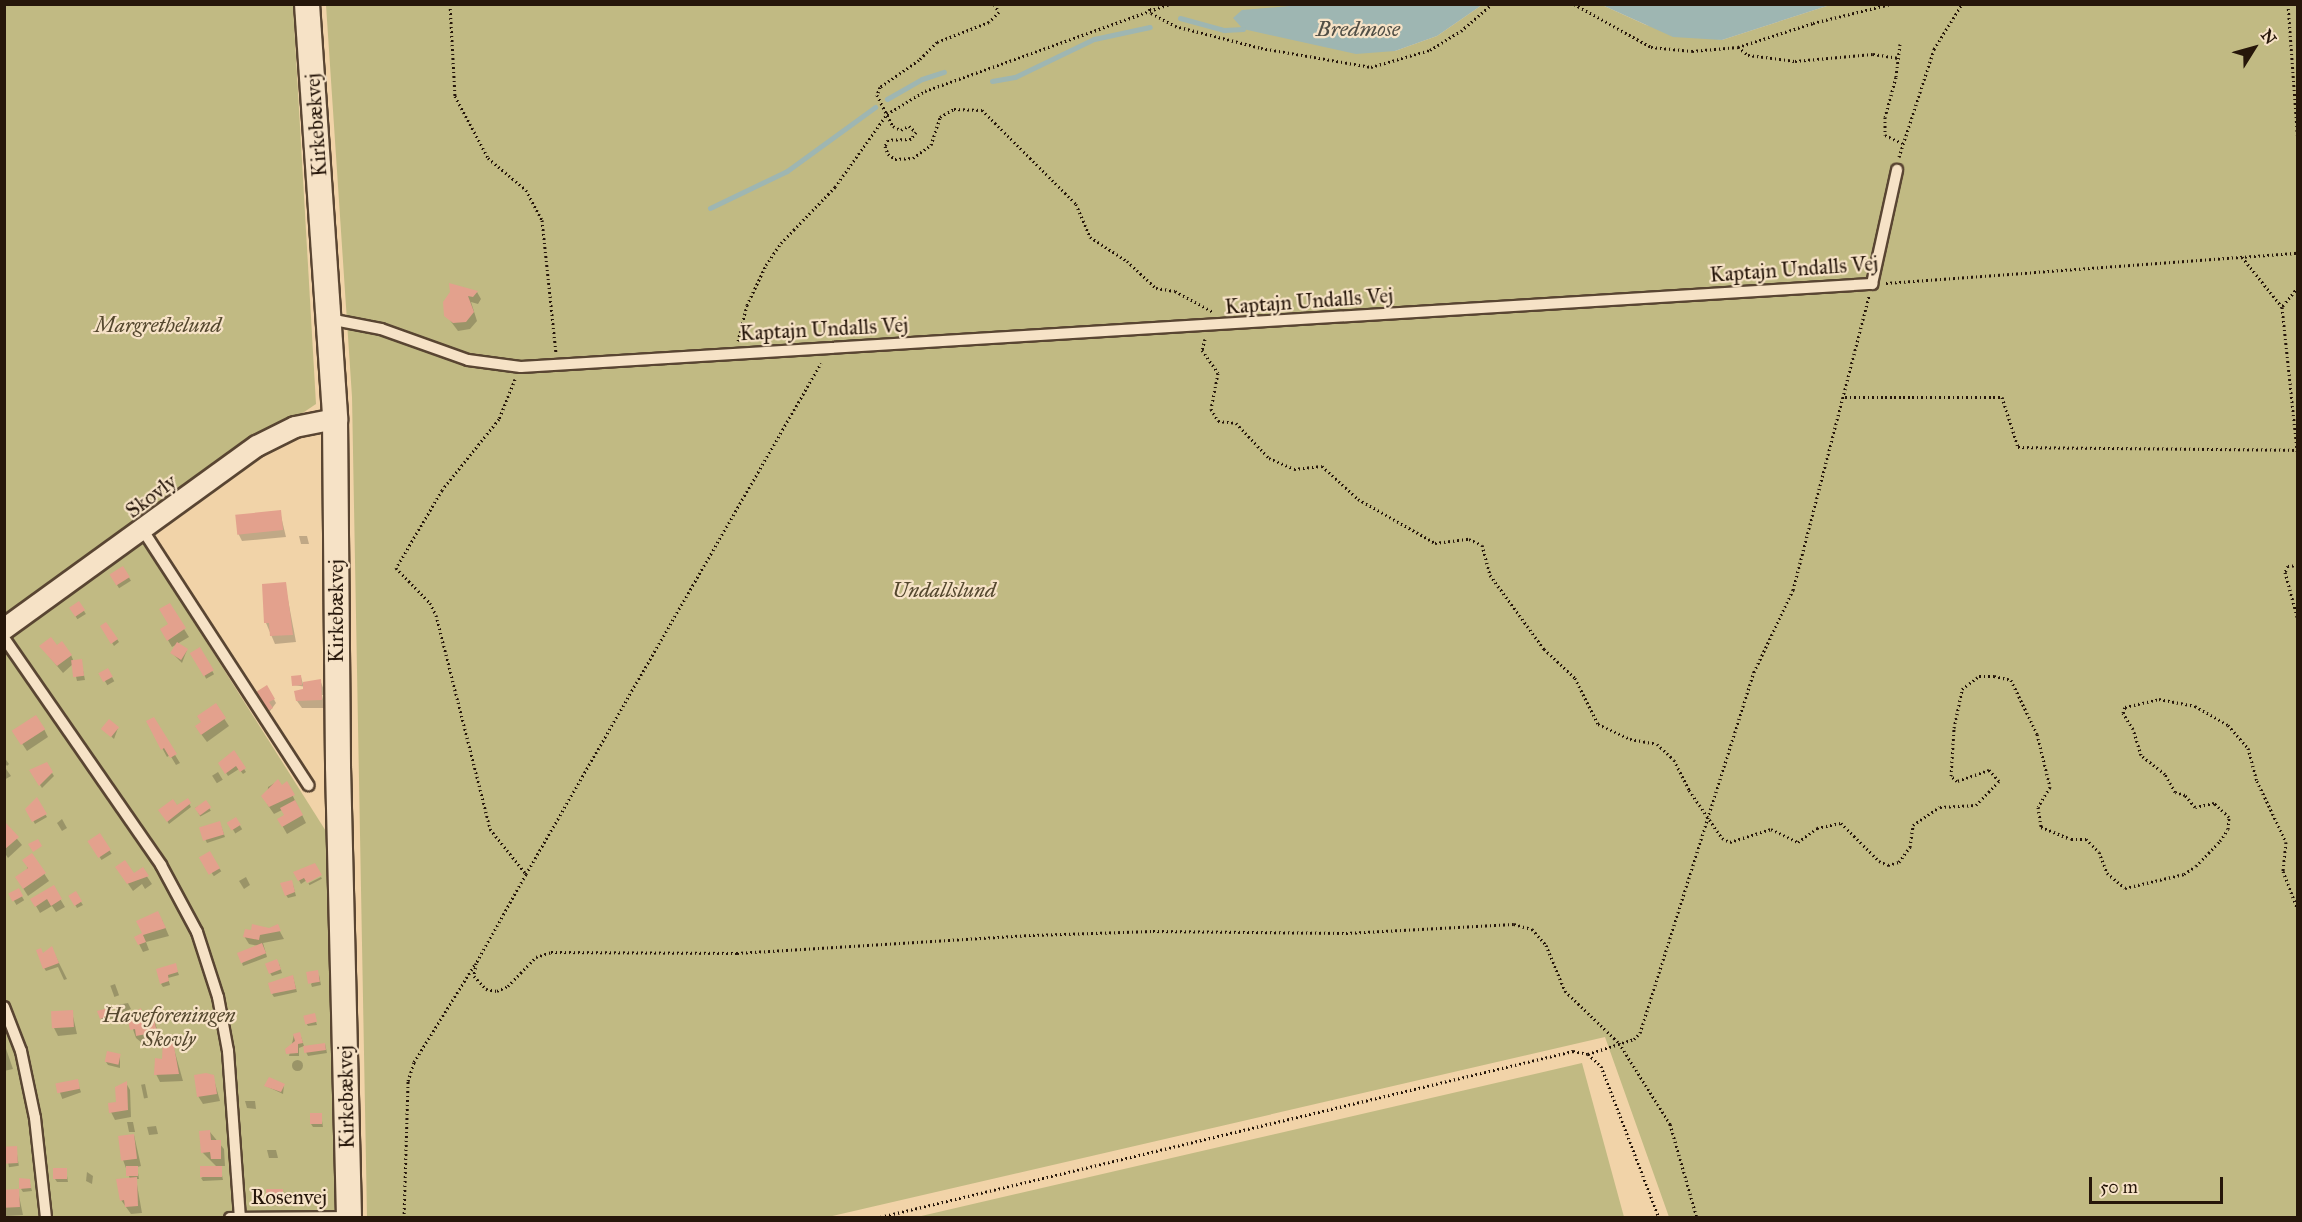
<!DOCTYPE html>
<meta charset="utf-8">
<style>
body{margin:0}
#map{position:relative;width:2302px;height:1222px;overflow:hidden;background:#f1d3a8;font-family:"IM FELL Great Primer",serif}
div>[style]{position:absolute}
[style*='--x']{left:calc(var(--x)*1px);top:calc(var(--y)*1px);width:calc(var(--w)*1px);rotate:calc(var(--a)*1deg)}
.green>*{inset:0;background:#c1ba83}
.water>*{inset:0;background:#9eb6b2}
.shadow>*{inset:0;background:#0003;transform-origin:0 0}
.round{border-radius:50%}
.stream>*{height:5px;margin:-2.5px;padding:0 2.5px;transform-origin:2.5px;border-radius:2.5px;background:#9eb6b2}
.building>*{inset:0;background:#e3a18d;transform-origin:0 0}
.path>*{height:3px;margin-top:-1.5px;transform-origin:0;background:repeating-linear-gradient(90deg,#26160a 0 1.5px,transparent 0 4.5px)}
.roads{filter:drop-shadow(2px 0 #594532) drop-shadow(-2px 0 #594532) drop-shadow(0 2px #594532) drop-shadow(0 -2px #594532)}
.service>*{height:10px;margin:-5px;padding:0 5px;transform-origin:5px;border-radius:5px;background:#f6e2c6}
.minor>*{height:20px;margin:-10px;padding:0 10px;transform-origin:10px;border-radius:10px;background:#f6e2c6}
.tertiary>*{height:24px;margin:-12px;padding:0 12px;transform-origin:12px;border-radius:12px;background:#f6e2c6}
span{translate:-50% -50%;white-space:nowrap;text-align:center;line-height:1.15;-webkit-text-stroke:4.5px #f6e2c6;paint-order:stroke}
.street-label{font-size:21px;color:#26160a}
.park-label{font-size:21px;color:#54472e;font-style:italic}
.water-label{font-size:22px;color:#504e45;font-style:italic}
.frame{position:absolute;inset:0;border:6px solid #26160a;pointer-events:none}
.north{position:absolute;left:2224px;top:18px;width:60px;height:60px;-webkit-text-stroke:4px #f6e2c6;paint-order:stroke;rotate:53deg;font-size:16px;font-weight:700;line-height:24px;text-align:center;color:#26160a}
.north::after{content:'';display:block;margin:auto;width:21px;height:27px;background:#26160a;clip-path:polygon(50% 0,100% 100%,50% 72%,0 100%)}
.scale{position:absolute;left:2089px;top:1177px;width:134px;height:27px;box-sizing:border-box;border:3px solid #26160a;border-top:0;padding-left:8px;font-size:18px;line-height:21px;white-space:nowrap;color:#26160a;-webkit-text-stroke:4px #f6e2c6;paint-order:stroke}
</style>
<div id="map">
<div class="green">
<div style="clip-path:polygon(1301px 4px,1395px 51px,1437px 36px,1482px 5px,1602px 5px,1646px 25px,1722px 40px,1830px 5px,2297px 5px,2297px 1217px,1669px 1217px,1605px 1037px,828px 1217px,367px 1217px,352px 397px,326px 5px)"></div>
<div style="clip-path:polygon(5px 5px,293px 5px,316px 404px,5px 613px)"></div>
<div style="clip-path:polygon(142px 540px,329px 836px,340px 1217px,5px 1217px,4px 635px)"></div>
<div style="clip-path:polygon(1582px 1063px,1624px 1217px,917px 1217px)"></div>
</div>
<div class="water">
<div style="clip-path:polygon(1301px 5px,1301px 4px,1482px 5px,1437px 36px,1395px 51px,1356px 54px,1243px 29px,1233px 18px,1242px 10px)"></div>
<div style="clip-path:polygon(1602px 5px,1830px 5px,1722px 40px,1673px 37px)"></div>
</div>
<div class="shadow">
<div style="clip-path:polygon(477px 292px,481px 299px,478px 304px,471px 302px,477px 321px,470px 329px,458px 331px,446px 315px,444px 303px)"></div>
<div style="clip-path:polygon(280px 512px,286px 537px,242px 541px,238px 533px)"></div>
<div style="clip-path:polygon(299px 536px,307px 536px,309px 544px,301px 544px)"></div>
<div style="left:123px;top:568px;width:15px;height:14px;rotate:58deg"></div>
<div style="clip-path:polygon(285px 584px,296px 642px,275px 644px,266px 623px)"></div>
<div style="left:79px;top:603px;width:13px;height:10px;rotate:58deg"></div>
<div style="clip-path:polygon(169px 605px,189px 637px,172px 647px,162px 630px,170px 625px)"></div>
<div style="clip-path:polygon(102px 627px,117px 639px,119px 642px,114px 646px)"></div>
<div style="clip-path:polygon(41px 647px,71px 655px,74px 662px,81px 661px,85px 680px,77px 681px,73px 664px,63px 673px)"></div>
<div style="left:200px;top:649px;width:29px;height:9px;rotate:61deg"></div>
<div style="clip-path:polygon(187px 650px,182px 663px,172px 653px)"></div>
<div style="left:108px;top:670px;width:13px;height:8px;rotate:61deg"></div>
<div style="clip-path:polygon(301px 677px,303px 684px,320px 680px,326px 695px,322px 695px,325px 708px,302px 708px,297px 701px,307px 687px,293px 685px)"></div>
<div style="clip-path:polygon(267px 687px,276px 703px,267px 715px,265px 712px)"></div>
<div style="clip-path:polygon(215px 705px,229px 726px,207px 742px,201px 734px,202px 722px)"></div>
<div style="clip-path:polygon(153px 719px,180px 763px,176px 765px,170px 755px,167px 757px,148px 722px)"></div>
<div style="clip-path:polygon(118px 728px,114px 739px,103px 729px)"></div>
<div style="clip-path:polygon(44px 729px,48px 737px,27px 751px,19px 739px)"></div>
<div style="clip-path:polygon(233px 752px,246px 772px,243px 774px,239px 769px,228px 776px,220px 763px)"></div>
<div style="clip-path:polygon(4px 757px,9px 764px,7px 766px,4px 762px)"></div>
<div style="clip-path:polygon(46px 764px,54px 776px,42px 788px,31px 771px)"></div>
<div style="clip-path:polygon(6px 769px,11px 776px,4px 780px,4px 770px)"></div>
<div style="left:218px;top:772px;width:9px;height:7px;rotate:58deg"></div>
<div style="clip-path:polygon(278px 781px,282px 787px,287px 784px,306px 823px,287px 834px,279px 820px,286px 816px,282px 810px,274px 814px,267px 804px,268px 787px)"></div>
<div style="clip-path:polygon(36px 799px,47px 817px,35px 824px,27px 809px)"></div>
<div style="clip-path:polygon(187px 800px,191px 807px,169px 824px,160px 810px,176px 807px)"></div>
<div style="left:206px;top:802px;width:10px;height:12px;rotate:61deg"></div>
<div style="clip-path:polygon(62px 819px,67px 828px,62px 831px,57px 823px)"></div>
<div style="left:236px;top:819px;width:12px;height:8px;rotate:59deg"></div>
<div style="clip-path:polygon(4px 823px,22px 845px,8px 858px,4px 852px)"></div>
<div style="clip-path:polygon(221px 826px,225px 837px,207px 843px,205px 839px)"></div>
<div style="left:100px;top:835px;width:22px;height:12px;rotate:58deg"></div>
<div style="left:209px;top:853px;width:22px;height:9px;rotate:56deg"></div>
<div style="clip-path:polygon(32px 855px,49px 881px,28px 896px,21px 885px)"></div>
<div style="clip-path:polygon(314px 865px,307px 880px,301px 884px,295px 873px)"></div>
<div style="clip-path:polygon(142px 869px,152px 884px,145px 889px,142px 884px,133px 891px,122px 875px,133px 875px)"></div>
<div style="clip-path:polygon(246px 877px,250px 885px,244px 889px,239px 881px)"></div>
<div style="left:321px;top:877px;width:2px;height:14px;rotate:63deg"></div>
<div style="clip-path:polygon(293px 885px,296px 896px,288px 898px,286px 895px)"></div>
<div style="clip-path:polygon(53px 887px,65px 907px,56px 912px,52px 906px,40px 913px,32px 899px)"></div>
<div style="left:18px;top:890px;width:12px;height:9px;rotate:59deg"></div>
<div style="clip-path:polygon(75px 893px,83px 905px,77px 908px,70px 896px)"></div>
<div style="clip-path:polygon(162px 920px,169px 936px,146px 942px,149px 950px,143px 952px,136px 938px)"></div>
<div style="clip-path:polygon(277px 926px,284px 939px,263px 943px,267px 957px,243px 966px,242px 963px,258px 946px,249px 944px,244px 936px)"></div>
<div style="clip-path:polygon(53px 951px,67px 979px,64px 980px,58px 967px,46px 971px,44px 968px,43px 955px)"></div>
<div style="clip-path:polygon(279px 964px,282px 973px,272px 976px,270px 973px)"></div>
<div style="clip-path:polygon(175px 965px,179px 975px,168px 978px,170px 985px,163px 987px,161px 984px)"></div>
<div style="clip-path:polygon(319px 975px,321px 985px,312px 987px,311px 984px)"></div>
<div style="clip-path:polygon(293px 977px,297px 992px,274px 997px,272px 994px)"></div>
<div style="left:115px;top:984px;width:12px;height:5px;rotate:70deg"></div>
<div style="clip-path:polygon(128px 1003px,131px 1009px,121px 1013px,117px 1005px)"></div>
<div style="clip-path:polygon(140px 1010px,143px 1015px,152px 1013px,160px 1039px,142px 1043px,136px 1038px,129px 1018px,137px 1017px,136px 1011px)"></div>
<div style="clip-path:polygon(72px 1012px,77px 1034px,58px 1036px,54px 1028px)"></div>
<div style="clip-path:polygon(112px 1012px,114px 1018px,103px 1021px,101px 1018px)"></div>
<div style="clip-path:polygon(314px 1015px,317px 1025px,308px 1026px,306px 1023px)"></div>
<div style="clip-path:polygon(294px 1035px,301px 1037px,304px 1046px,299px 1048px,299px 1056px,289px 1056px)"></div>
<div style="clip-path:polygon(172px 1042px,183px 1081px,160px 1082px,156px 1074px)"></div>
<div style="clip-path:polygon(4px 1043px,13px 1069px,4px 1071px)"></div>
<div style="clip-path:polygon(325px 1044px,327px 1053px,308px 1056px,306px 1052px)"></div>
<div style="clip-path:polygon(120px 1055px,120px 1068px,108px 1065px,106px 1062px)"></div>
<div class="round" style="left:291.5px;top:1059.5px;width:11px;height:11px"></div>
<div style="clip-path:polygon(213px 1076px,220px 1101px,203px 1104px,198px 1096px)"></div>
<div style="left:77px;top:1081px;width:12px;height:20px;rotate:70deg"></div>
<div style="clip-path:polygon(126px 1083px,130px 1090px,131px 1117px,115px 1120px,111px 1112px)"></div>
<div style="left:145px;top:1084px;width:14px;height:4px;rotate:78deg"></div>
<div style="clip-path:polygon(284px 1085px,283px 1094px,266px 1086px)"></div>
<div style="clip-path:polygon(245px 1101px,255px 1101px,256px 1109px,247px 1108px)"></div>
<div style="clip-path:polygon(321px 1115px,323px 1127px,313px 1127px,311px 1124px)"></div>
<div style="clip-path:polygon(127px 1122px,133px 1122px,135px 1132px,129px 1132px)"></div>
<div style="clip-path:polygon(156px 1126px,158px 1134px,149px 1135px,147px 1127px)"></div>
<div style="clip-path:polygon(210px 1132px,224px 1149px,225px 1166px,220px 1166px,223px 1180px,203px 1181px,201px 1178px,218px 1168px,202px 1152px)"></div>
<div style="clip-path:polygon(134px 1135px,141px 1166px,137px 1167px,139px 1179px,136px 1179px,142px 1213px,131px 1214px,121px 1200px,130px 1179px,123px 1160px)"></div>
<div style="left:16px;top:1148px;width:18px;height:10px;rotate:81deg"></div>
<div style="clip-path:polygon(267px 1150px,276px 1150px,278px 1158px,269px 1158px)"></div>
<div style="clip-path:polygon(66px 1170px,68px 1182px,57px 1182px,55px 1179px)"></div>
<div style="clip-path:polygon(87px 1172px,93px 1176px,92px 1184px,86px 1181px)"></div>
<div style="clip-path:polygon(29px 1180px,32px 1191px,23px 1192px,21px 1189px)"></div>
<div style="clip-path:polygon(18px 1191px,23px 1215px,6px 1216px,4px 1192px)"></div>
<div style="clip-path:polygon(283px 1191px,284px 1201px,267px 1197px)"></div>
</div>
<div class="stream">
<div style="--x:1180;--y:18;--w:46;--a:15.3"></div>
<div style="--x:1224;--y:30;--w:19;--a:-3"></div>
<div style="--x:992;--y:81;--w:23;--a:-10"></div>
<div style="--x:1015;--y:77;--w:88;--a:-25.7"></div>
<div style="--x:1094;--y:39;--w:57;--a:-12.1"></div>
<div style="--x:887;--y:99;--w:40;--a:-29.7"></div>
<div style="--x:922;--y:79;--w:23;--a:-18"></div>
<div style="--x:710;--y:208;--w:85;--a:-25.7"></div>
<div style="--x:787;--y:171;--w:109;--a:-36"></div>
</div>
<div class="building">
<div style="clip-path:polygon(449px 283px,478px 291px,473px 297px,468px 296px,474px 312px,466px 322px,453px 323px,444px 316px,443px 302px,450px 292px)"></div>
<div style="left:281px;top:510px;width:20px;height:46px;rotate:84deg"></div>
<div style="left:123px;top:566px;width:13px;height:16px;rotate:58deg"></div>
<div style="clip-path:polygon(286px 582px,293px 635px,270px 636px,269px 623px,264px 623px,262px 584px)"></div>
<div style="left:79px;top:601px;width:11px;height:12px;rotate:56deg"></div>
<div style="clip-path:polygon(170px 603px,186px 628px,167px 641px,160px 629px,168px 624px,159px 609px)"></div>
<div style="clip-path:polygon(106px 622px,118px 639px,111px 644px,100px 626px)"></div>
<div style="clip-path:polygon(51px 637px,57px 645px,62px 641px,72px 655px,57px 666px,39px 646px)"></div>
<div style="left:177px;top:642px;width:13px;height:13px;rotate:32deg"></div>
<div style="left:200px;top:647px;width:27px;height:12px;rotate:59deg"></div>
<div style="left:82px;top:659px;width:17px;height:11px;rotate:83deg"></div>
<div style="left:108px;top:668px;width:10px;height:11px;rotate:61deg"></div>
<div style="left:301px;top:675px;width:10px;height:10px;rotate:84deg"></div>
<div style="clip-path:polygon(321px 679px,322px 700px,296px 701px,294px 691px,303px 689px,303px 682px)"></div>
<div style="clip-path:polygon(267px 685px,275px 699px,269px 702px,273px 708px,264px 713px,256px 692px)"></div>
<div style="clip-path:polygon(216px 703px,226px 718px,201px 735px,195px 726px,201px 722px,197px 716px)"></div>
<div style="left:36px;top:715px;width:17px;height:29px;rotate:57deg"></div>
<div style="clip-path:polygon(154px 717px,177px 754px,170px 758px,164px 748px,161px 750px,146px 721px)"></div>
<div style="left:109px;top:719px;width:13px;height:13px;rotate:39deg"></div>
<div style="clip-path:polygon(234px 750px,246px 768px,240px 772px,236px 766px,225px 774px,218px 763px)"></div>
<div style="clip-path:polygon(47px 762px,53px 772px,39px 786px,29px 770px)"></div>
<div style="clip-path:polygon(278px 779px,282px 785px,287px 781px,295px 795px,269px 807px,261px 796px)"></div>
<div style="clip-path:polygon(37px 797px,47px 814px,32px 822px,25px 809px)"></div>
<div style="clip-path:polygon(188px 798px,191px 803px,167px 822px,158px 810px,173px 799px,177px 805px)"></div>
<div style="left:206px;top:800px;width:9px;height:14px;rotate:54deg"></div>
<div style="clip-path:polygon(295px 800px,303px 815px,282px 827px,277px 819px,284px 815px,280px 808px)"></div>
<div style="left:236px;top:817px;width:9px;height:11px;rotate:58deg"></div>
<div style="clip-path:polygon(4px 821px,19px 837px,4px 850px)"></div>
<div style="left:220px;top:821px;width:14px;height:22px;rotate:73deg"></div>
<div style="left:100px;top:833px;width:20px;height:15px;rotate:57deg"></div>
<div style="clip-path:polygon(38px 839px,42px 846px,33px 852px,28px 844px)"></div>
<div style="left:210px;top:851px;width:20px;height:13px;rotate:60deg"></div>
<div style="clip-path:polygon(32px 853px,46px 873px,23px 889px,15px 877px,28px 868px,22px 860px)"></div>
<div style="clip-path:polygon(125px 860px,134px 873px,143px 867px,149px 876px,127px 884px,115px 867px)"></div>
<div style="clip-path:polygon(315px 863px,322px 875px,307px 883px,304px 878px,298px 881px,293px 872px)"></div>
<div style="clip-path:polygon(292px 880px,295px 892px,285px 896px,280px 883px)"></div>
<div style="clip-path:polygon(54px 885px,62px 899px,51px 906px,47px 899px,35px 907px,30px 899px)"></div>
<div style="left:19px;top:888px;width:9px;height:12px;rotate:63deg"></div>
<div style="left:76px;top:891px;width:12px;height:9px;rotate:59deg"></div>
<div style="clip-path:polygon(158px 911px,166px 928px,143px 935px,146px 942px,138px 945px,134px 937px,142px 933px,136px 921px)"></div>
<div style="clip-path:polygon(252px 924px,269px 928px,278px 924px,281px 931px,260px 935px,259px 940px,243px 937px,245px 929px,251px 930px)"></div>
<div style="left:262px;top:943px;width:11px;height:27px;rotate:68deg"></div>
<div style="clip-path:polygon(52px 946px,59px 963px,43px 969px,36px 950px,41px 948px,43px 953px)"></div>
<div style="left:277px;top:959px;width:11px;height:13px;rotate:68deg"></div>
<div style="clip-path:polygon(176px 963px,178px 972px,168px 975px,169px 981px,160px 984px,156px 969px)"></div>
<div style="left:318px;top:970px;width:12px;height:12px;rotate:81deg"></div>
<div style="clip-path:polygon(293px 975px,296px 989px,271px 994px,268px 983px)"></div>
<div style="clip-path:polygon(111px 1007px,113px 1014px,100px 1019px,97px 1011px)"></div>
<div style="clip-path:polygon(141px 1008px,142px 1013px,152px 1011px,157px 1032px,136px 1036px,135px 1029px,130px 1030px,127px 1017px)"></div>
<div style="left:73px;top:1010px;width:17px;height:22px;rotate:87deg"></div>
<div style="left:315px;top:1013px;width:9px;height:12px;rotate:77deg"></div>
<div style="clip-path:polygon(300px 1032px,303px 1043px,298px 1044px,298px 1053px,286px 1054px,285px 1049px,295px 1041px,293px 1034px)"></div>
<div style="clip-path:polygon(163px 1040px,173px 1041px,179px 1074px,154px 1075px,155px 1058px,162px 1059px)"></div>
<div style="left:325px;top:1043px;width:7px;height:22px;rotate:82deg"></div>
<div style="left:107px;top:1051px;width:14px;height:11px;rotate:12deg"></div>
<div style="clip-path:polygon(206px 1073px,214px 1075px,217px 1094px,197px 1097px,194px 1075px)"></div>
<div style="clip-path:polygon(269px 1077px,285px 1084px,281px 1092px,264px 1086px)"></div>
<div style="left:78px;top:1079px;width:10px;height:23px;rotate:79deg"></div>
<div style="clip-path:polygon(127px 1081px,128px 1110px,109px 1113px,108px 1103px,116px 1102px,115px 1087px)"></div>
<div style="left:310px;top:1113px;width:12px;height:11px"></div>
<div style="clip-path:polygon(210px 1130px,211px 1140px,221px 1140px,221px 1159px,211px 1159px,210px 1152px,201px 1153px,199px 1131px)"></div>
<div style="left:134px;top:1134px;width:25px;height:16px;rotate:83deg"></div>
<div style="left:17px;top:1146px;width:17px;height:13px;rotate:87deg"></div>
<div style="left:138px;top:1166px;width:10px;height:12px;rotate:90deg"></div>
<div style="left:222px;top:1166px;width:11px;height:22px;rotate:90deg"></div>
<div style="left:67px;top:1168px;width:11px;height:14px;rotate:90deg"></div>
<div style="clip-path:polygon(137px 1177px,138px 1206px,125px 1207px,124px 1200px,120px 1201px,116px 1179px)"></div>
<div style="clip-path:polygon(19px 1178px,30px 1179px,31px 1188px,19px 1189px)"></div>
<div style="left:19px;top:1189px;width:18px;height:15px;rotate:87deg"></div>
<div style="left:266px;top:1189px;width:17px;height:9px"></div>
</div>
<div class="path">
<div style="--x:450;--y:4;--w:92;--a:86.9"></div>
<div style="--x:455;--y:96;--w:70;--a:62"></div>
<div style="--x:488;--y:158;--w:50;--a:40.1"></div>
<div style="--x:526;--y:190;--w:34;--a:62"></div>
<div style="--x:542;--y:220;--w:134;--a:84"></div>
<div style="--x:971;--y:4;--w:19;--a:0"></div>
<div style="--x:994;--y:4;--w:9;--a:58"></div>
<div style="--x:999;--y:12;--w:14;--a:135"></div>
<div style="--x:989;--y:22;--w:56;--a:159"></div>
<div style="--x:937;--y:42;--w:25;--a:135"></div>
<div style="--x:919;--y:60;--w:47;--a:145.3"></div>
<div style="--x:880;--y:87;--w:9;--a:111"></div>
<div style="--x:877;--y:95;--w:35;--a:63"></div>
<div style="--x:893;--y:126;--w:9;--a:27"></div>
<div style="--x:901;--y:130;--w:9;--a:-27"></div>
<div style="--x:909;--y:126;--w:9;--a:41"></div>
<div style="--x:916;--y:132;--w:9;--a:126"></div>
<div style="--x:911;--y:139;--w:23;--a:178"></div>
<div style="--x:888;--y:140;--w:7;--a:117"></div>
<div style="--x:885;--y:146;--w:9;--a:69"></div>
<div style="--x:888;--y:154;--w:9;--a:36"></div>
<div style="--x:895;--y:159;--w:18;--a:-3"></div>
<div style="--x:913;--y:158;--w:22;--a:-36"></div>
<div style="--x:931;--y:145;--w:29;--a:-72"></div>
<div style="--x:940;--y:117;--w:16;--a:-30"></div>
<div style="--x:954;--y:109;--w:28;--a:2"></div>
<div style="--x:982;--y:110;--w:133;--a:45"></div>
<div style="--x:1076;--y:204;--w:36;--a:67"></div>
<div style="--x:1090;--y:237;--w:44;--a:33"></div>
<div style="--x:1127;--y:261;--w:40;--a:43"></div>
<div style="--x:1156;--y:288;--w:19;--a:9"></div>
<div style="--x:1175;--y:291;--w:43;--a:28.9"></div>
<div style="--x:1148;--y:4;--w:9;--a:72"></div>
<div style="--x:1151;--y:13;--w:27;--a:28"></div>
<div style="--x:1175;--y:26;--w:89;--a:14.3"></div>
<div style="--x:1261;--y:48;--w:112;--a:9.8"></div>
<div style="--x:1371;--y:67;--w:61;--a:-16.1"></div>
<div style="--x:1430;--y:50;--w:36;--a:-32"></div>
<div style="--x:1461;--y:31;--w:41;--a:-41.1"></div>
<div style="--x:1574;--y:4;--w:88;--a:29.2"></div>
<div style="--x:1651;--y:47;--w:41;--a:5.6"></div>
<div style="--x:1692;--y:51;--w:46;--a:-5"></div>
<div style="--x:1738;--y:47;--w:79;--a:-17.7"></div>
<div style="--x:1813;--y:23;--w:80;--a:-13.7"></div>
<div style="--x:2288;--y:4;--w:141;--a:85.9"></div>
<div style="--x:1900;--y:44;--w:33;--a:97"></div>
<div style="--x:1896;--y:77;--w:41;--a:105.4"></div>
<div style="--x:1885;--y:117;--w:18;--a:90"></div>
<div style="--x:1885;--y:135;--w:19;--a:25"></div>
<div style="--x:1738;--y:47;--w:13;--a:39"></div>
<div style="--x:1748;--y:55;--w:47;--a:7.3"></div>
<div style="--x:1795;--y:61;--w:78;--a:-5.1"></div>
<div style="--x:1873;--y:54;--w:26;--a:9"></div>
<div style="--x:1899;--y:157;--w:114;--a:-72"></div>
<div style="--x:1934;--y:49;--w:53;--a:-58.1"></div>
<div style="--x:2242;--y:257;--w:64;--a:51.3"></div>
<div style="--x:1886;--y:283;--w:413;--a:-4.2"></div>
<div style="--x:2298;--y:287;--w:26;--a:129"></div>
<div style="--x:2282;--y:307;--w:152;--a:84"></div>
<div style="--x:1205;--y:339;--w:11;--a:105"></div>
<div style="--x:1202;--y:350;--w:28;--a:55"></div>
<div style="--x:1218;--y:373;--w:37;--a:101"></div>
<div style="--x:1211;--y:409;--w:14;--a:60"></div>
<div style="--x:1218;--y:421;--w:18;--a:6"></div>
<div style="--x:1236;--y:423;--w:48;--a:46.7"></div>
<div style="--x:1269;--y:458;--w:27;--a:24"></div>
<div style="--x:1294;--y:469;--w:28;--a:-6"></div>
<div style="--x:1322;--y:466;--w:49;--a:42.5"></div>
<div style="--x:1358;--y:499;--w:89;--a:29.7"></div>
<div style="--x:1435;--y:543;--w:34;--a:-7"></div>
<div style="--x:1469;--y:539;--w:14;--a:25"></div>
<div style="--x:1482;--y:545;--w:31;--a:75"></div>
<div style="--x:1490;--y:575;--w:92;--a:53.9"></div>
<div style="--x:1544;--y:649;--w:42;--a:43.1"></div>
<div style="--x:1575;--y:678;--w:51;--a:63.4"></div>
<div style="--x:1598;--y:724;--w:35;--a:25"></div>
<div style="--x:1630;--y:739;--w:27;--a:10"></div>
<div style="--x:1657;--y:744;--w:23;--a:43"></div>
<div style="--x:1674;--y:760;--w:34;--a:63"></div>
<div style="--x:1689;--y:790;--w:58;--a:55.5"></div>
<div style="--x:1722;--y:838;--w:9;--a:27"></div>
<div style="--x:1730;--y:842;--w:43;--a:-17.6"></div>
<div style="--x:1771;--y:829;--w:30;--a:26"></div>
<div style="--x:1798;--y:842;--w:24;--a:-36"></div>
<div style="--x:1817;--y:828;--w:25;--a:-12"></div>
<div style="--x:1841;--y:823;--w:54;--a:45"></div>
<div style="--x:1879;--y:861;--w:10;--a:24"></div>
<div style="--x:1888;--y:865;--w:11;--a:-15"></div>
<div style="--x:1899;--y:862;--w:19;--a:-54"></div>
<div style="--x:1910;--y:847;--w:22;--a:-82"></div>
<div style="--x:1913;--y:825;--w:32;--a:-34"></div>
<div style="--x:1940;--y:807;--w:36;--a:-3"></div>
<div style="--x:1976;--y:805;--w:33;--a:-46"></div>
<div style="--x:1999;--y:781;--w:15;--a:-132"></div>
<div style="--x:1989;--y:770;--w:34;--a:161"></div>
<div style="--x:1957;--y:781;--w:8;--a:-140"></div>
<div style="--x:1951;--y:776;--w:48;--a:-86.4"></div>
<div style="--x:1954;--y:728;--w:40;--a:-78"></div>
<div style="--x:1962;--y:689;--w:21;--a:-37"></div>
<div style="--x:1979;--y:676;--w:15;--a:0"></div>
<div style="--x:1994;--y:676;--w:17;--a:13"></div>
<div style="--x:2011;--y:680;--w:60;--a:64.3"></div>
<div style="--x:2037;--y:734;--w:55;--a:76.2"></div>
<div style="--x:2050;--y:787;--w:23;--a:121"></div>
<div style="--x:2038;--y:807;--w:20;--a:81"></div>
<div style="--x:2041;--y:827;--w:32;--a:22"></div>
<div style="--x:2071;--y:839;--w:15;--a:0"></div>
<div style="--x:2086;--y:839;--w:18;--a:45"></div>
<div style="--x:2099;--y:852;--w:22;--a:69"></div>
<div style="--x:2107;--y:873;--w:23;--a:40"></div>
<div style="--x:2125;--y:888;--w:61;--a:-13.3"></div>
<div style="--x:2184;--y:874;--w:14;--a:-34"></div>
<div style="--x:2196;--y:866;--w:35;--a:-46"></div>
<div style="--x:2220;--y:841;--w:14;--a:-56"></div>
<div style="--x:2228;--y:829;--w:12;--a:-85"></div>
<div style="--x:2229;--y:817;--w:21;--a:-137"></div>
<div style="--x:2214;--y:803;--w:19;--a:168"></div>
<div style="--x:2195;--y:807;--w:16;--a:-130"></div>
<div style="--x:2185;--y:795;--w:10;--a:-163"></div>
<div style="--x:2175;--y:792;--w:21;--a:-119"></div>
<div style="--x:2165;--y:774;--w:31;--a:-142"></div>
<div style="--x:2141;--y:755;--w:27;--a:-107"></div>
<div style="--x:2133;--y:729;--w:19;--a:-122"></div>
<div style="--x:2123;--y:713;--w:6;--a:-72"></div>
<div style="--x:2125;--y:707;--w:35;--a:-13"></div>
<div style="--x:2159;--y:699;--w:37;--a:11"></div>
<div style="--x:2195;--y:706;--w:38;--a:30"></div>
<div style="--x:2228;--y:725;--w:30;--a:49"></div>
<div style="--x:2248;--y:748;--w:34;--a:75"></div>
<div style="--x:2257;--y:781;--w:68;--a:64.6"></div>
<div style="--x:2286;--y:842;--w:29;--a:96"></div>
<div style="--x:2283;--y:871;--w:42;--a:69"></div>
<div style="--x:738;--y:341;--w:37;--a:-76"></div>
<div style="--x:747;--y:305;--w:44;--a:-64.6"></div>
<div style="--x:766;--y:265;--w:27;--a:-56"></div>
<div style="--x:781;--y:243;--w:78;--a:-46"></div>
<div style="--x:835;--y:187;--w:90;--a:-54.5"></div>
<div style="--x:887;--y:114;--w:44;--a:-31.2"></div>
<div style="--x:925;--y:91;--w:260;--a:-19.6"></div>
<div style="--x:515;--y:379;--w:43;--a:111.8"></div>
<div style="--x:499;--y:419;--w:91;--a:128.8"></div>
<div style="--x:442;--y:490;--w:91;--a:120.5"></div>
<div style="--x:396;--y:568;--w:49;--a:45.8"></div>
<div style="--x:430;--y:603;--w:13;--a:63"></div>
<div style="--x:436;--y:615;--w:221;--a:75.8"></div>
<div style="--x:490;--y:829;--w:58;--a:51.3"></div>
<div style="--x:526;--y:874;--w:102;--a:119.3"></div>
<div style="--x:476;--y:963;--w:13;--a:99"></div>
<div style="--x:474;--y:976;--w:18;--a:47"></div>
<div style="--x:486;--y:989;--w:11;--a:10"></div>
<div style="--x:497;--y:991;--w:12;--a:-24"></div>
<div style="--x:508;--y:986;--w:40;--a:-46"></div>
<div style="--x:536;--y:957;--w:16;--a:-18"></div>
<div style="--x:551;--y:952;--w:186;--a:0.3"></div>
<div style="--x:737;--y:953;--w:297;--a:-3.5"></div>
<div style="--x:1033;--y:935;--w:120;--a:-1.9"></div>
<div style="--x:1153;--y:931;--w:193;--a:0.6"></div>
<div style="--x:1346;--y:933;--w:168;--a:-3.1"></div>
<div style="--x:1514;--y:924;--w:19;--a:16"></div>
<div style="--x:1532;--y:929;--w:21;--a:49"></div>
<div style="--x:1546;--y:945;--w:50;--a:67.6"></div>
<div style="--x:1565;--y:991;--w:75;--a:43.9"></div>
<div style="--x:1619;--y:1043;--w:96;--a:57.8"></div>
<div style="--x:1670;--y:1124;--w:98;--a:74"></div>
<div style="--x:1845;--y:397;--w:157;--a:0"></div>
<div style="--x:2002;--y:397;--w:52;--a:72.3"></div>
<div style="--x:2018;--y:447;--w:280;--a:0.6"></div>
<div style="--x:2298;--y:565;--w:10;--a:174"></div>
<div style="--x:2288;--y:566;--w:7;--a:117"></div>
<div style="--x:2285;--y:572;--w:50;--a:74.8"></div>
<div style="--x:526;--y:874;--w:590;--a:-60"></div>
<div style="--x:1588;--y:1054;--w:48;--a:-18.1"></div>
<div style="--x:1634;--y:1039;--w:8;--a:-45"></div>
<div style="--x:1640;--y:1033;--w:379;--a:-72.5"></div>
<div style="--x:1754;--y:672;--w:91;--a:-64.6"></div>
<div style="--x:1793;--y:590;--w:304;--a:-75.5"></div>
<div style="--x:404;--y:1218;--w:137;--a:-88.3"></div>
<div style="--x:408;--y:1081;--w:20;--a:-72"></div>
<div style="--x:414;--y:1062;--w:115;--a:-58.1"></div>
<div style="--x:876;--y:1218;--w:717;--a:-13.47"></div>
<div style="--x:1573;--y:1051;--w:15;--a:11"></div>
<div style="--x:1588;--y:1054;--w:18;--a:43"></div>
<div style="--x:1601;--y:1066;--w:163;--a:69.1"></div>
</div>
<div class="roads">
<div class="service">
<div style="--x:329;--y:319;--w:53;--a:10.9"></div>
<div style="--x:381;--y:329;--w:92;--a:19.6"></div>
<div style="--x:468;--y:360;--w:53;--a:7.5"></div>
<div style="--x:521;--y:367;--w:1354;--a:-3.52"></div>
<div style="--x:1872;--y:284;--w:117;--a:-77.6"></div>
<div style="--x:144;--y:532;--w:302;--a:57"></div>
<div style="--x:4;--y:638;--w:276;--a:55.3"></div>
<div style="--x:161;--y:865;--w:76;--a:61.8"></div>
<div style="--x:197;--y:932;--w:68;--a:72.1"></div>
<div style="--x:218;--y:997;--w:55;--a:79.5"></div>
<div style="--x:228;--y:1051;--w:167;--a:85.9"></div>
<div style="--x:4;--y:1007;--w:47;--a:68.9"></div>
<div style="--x:21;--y:1051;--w:68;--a:78.2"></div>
<div style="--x:35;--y:1118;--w:101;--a:83.7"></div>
<div style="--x:230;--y:1218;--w:119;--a:-0.5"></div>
</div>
<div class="minor">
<div style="--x:4;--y:629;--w:312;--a:-35.9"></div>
<div style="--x:257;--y:446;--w:42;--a:-26.6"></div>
<div style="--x:295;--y:427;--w:41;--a:-11.3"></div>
</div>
<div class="tertiary">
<div style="--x:307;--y:4;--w:416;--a:86.1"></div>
<div style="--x:335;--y:419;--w:348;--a:89.5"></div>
<div style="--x:338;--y:767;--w:451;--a:88.6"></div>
</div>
</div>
<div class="street-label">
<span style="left:316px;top:125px;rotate:-94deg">Kirkebækvej</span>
<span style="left:1794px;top:269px;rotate:-4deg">Kaptajn Undalls Vej</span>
<span style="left:1309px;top:301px;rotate:-4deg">Kaptajn Undalls Vej</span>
<span style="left:824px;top:329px;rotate:-3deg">Kaptajn Undalls Vej</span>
<span style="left:151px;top:496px;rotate:-37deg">Skovly</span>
<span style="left:336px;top:611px;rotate:-90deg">Kirkebækvej</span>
<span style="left:346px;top:1097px;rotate:-91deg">Kirkebækvej</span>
<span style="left:289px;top:1197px">Rosenvej</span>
</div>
<div class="park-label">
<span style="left:158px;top:325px">Margrethelund</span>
<span style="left:944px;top:590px">Undallslund</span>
<span style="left:169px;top:1027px">Haveforeningen<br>Skovly</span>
</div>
<div class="water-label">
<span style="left:1358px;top:29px">Bredmose</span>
</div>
<div class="frame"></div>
<div class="north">N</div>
<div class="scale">50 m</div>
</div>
